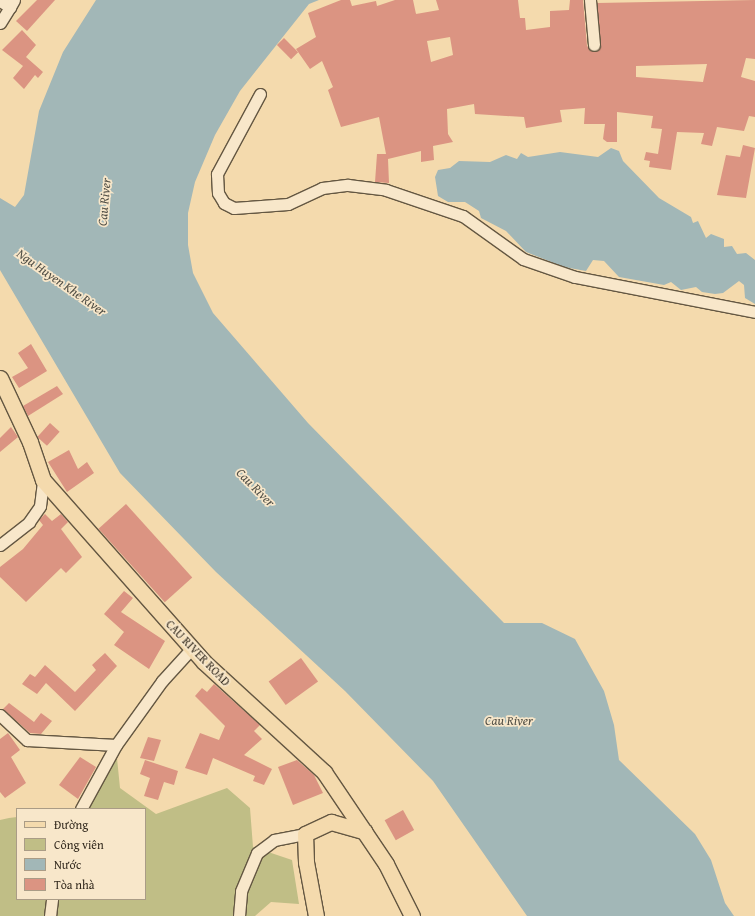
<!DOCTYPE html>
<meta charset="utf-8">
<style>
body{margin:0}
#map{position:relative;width:755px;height:916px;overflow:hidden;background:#f4daad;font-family:"Gentium Book Plus",serif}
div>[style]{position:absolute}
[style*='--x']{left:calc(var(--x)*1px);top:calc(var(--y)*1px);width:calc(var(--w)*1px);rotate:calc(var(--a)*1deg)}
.green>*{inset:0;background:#c0be86}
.water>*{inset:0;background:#a2b7b7}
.building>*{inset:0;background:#db9482;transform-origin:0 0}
.roads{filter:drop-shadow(1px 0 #645742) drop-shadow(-1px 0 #645742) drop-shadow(0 1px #645742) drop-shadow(0 -1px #645742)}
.minor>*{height:11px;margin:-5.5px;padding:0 5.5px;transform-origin:5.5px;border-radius:5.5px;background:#f8e7ca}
.major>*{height:15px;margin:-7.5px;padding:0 7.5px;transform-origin:7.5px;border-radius:7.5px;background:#f4daad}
span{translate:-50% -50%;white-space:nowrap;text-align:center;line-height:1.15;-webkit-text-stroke:3.5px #f8e7ca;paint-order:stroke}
.street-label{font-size:12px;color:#342b1f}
.water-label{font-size:13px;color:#504e45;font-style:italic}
.legend{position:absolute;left:16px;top:808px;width:130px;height:92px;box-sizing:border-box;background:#f8e7ca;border:1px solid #aa9c86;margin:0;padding:5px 7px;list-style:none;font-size:12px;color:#342b1f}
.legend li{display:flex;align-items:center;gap:8px;height:20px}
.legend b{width:20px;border:1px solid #aa9c86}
</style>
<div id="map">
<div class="green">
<div style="clip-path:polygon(117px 758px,120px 788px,156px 814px,227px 788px,250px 808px,253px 847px,292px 860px,299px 904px,271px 902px,255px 916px,0 916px,0 820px,9px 818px,17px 817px,17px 899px,145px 899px,145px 809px,85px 809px)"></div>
</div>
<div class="water">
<div style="clip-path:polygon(96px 0,319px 0,309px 4px,240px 91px,215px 135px,195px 182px,188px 213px,188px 245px,193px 273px,213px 313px,308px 423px,504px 623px,542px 623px,575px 639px,604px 691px,614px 725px,619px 760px,695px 834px,711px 860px,725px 903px,734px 916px,527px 916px,433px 781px,345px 691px,216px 572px,120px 473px,0 270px,0 198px,15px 207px,24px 195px,39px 111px,63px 52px)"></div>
<div style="clip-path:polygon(611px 148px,619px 151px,623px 161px,659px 198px,691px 217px,693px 223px,698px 221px,706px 238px,711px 234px,724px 239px,724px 247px,732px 246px,737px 254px,746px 253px,755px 260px,755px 304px,745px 298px,744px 285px,739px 281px,723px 293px,715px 294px,702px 292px,696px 287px,681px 290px,671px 282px,664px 285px,619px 277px,604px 261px,593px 260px,586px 271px,564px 267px,526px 252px,506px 231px,481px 218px,479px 211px,465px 202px,448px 202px,438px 196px,435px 177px,438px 170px,450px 168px,459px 161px,490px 162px,506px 155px,517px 159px,521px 153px,528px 157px,560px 152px,598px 157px)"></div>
</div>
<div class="building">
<div style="clip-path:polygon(37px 0,55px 0,27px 31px,16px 21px)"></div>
<div style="clip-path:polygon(evenodd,341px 0,350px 0,352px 6px,376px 1px,377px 6px,395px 0,413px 0,416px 14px,439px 10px,436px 0,518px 0,520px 18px,525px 18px,526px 30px,550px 27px,550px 11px,569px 10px,570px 0,583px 0,587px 46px,594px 52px,601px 45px,597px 3px,755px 0,755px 59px,746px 58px,741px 77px,755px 81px,755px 117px,749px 116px,744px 131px,717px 127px,712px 146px,701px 144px,704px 133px,677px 132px,671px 170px,649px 167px,650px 161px,644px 160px,646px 152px,658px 154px,662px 129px,651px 128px,653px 116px,617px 112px,617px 142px,607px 142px,603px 139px,605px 124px,584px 124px,585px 108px,560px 110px,562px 122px,526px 128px,524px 117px,475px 114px,474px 104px,447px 109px,448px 134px,453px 142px,433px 146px,434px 160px,421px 162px,421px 151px,388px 159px,389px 183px,375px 182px,377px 154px,386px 154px,379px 117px,341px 127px,328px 90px,333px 87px,322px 61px,310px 69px,296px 49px,316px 37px,308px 13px,341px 0,450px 37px,453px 55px,431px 62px,427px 41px,450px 37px,341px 0,707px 64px,703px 82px,636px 77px,636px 66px,707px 64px)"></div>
<div style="clip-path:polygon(22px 30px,36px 45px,26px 57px,43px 72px,38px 78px,35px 75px,24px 89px,13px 78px,23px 66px,2px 50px)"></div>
<div style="left:284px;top:38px;width:20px;height:10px;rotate:45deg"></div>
<div style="clip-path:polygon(743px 145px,755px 148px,746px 198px,717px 195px,726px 155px,740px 157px)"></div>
<div style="clip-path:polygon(31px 344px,47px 371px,19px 388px,12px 377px,28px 368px,18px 353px)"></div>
<div style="clip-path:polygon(57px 386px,63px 394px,28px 416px,23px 406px)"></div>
<div style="left:50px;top:423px;width:13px;height:19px;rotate:42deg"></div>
<div style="clip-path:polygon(11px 427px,18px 437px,0 452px,0 438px)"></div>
<div style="clip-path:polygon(69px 450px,78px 469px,87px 462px,94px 473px,67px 492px,48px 462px)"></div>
<div style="left:126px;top:504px;width:99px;height:37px;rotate:48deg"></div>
<div style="clip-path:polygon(45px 514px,52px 521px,61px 514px,68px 522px,61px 529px,82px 557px,66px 573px,61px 568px,26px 602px,0 577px,0 567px,23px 549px,43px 525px,39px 520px)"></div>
<div style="clip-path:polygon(124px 591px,133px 598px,121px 612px,165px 641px,149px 669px,114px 645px,124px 632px,104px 614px)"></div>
<div style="clip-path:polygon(105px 653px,117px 666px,75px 711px,46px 683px,37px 694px,22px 684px,30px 674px,35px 677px,45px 665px,75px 692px,96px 670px,92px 665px)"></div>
<div style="left:301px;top:658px;width:29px;height:40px;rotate:54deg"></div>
<div style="clip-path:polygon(214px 684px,260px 725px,254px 731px,262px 739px,244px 755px,272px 769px,264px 785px,253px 781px,255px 776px,213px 758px,207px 775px,185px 768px,200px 733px,219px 740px,225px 726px,195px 696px,202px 688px,207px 692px)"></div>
<div style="clip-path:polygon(9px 703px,34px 722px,41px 713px,52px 721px,41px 734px,30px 733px,3px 709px)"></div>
<div style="clip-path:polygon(8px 733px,20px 750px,11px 757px,26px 783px,5px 798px,0 792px,0 739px)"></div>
<div style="clip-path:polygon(148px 737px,161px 740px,154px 761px,140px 758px)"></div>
<div style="clip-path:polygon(80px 757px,96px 767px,78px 799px,59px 785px)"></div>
<div style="clip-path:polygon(145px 760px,178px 771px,174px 785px,164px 782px,158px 800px,144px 796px,150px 778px,140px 774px)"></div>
<div style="clip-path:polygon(297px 760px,314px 775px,323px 793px,293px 805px,278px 767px)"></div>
<div style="left:403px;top:810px;width:23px;height:21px;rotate:61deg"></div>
</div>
<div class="roads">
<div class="minor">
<div style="--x:590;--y:0;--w:45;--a:84.9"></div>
<div style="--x:0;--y:1;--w:12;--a:31"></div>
<div style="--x:10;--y:7;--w:8;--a:-60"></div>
<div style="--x:0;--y:23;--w:19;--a:-58"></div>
<div style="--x:260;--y:94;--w:91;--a:118.3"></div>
<div style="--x:217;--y:174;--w:19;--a:87"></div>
<div style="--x:218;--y:193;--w:12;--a:59"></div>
<div style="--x:224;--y:203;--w:11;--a:27"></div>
<div style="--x:234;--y:208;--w:54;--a:-4.2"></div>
<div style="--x:288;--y:204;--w:38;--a:-25"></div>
<div style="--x:322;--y:188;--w:26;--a:-7"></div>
<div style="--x:348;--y:185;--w:38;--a:7"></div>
<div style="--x:386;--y:190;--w:81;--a:18.7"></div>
<div style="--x:463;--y:216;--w:74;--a:35.6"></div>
<div style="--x:523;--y:259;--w:55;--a:19.1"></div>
<div style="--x:575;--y:277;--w:183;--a:11"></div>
<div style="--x:0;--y:545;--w:37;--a:-38"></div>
<div style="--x:29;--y:522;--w:19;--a:-55"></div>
<div style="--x:40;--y:506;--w:26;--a:-83"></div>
<div style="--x:0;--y:715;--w:37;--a:43"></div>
<div style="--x:27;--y:740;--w:89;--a:3.2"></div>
<div style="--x:81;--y:809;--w:73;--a:-61.3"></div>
<div style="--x:116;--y:745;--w:79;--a:-54.3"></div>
<div style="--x:162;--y:681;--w:45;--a:-47.7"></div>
<div style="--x:50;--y:916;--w:17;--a:-83"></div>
<div style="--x:239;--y:916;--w:25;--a:-85"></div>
<div style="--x:241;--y:891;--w:41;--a:-67.2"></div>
<div style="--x:257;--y:853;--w:21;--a:-37"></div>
<div style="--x:274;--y:840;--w:32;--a:-11"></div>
</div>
<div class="major">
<div style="--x:0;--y:378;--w:71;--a:64.9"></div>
<div style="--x:30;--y:442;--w:40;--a:71.1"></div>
<div style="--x:43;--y:480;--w:243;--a:48.5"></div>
<div style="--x:204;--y:662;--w:163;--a:42.5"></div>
<div style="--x:324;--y:772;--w:111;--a:56"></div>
<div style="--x:386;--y:864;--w:58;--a:63.4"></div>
<div style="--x:316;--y:916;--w:55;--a:-100.5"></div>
<div style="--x:306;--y:862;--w:28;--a:-92"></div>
<div style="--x:305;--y:834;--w:29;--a:-25"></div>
<div style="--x:331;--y:822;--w:35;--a:16"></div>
</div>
</div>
<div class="street-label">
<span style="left:198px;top:653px;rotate:46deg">CAU RIVER ROAD</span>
</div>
<div class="water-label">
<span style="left:105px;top:202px;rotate:-85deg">Cau River</span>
<span style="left:61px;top:283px;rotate:35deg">Ngu Huyen Khe River</span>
<span style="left:255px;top:488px;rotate:45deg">Cau River</span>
<span style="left:509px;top:721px">Cau River</span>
</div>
<ul class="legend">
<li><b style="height:5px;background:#f4daad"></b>Đường</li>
<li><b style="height:11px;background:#c0be86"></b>Công viên</li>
<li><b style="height:11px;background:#a2b7b7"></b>Nước</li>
<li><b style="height:11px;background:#db9482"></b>Tòa nhà</li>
</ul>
</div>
